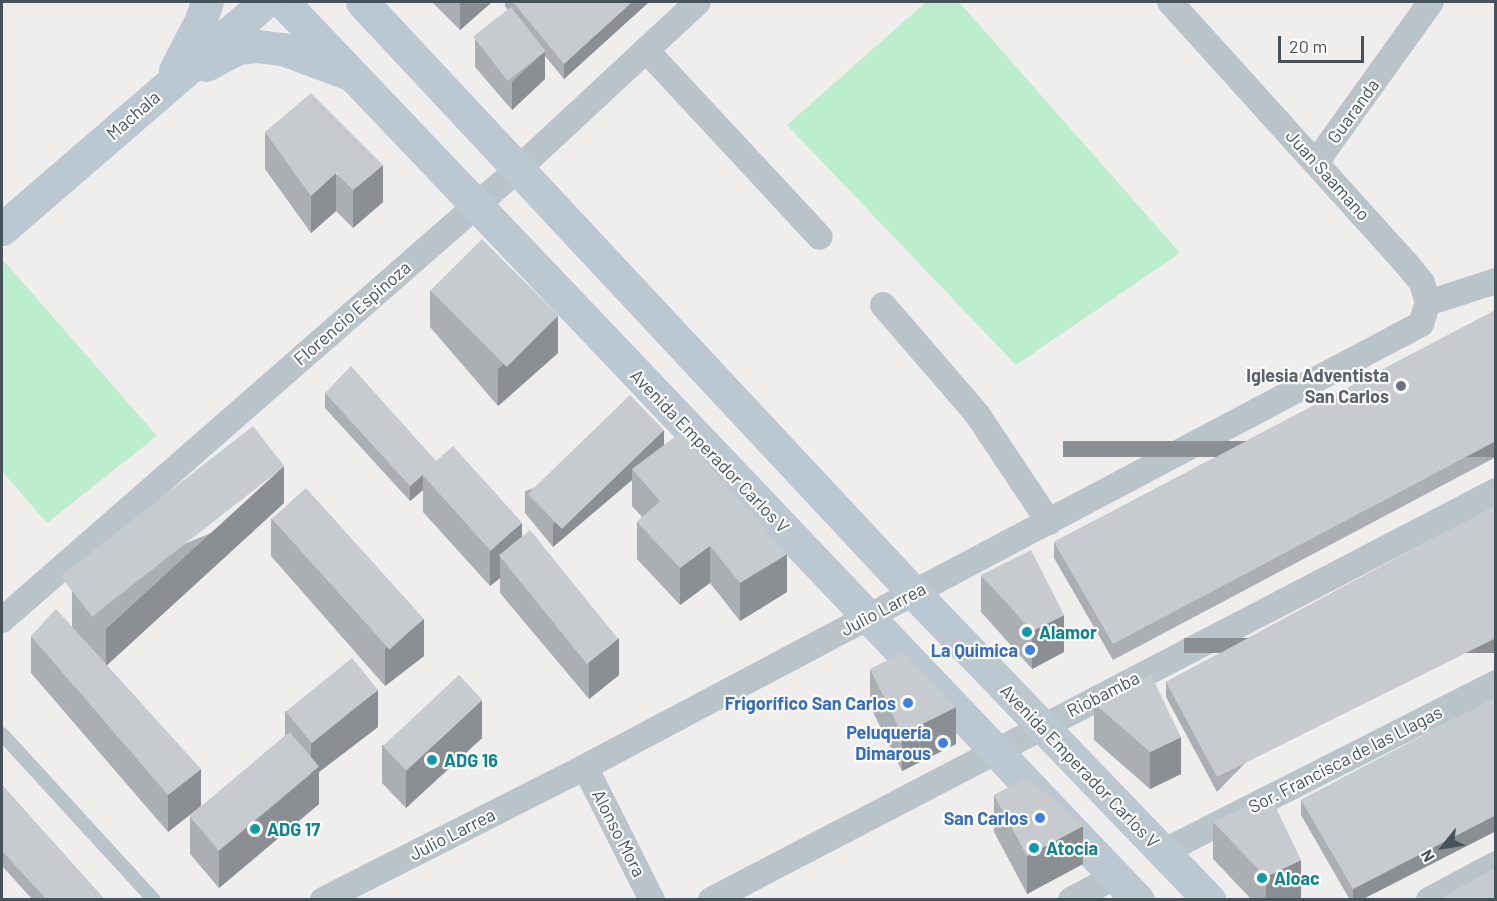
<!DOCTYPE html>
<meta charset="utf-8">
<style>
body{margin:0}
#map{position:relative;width:1497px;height:901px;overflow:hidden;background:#f0eded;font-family:Barlow,sans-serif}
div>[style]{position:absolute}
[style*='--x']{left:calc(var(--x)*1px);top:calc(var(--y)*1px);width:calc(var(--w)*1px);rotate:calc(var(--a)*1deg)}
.green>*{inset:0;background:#bcedcc}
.lane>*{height:14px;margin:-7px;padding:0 7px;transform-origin:7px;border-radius:7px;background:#b9c3ca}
.street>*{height:26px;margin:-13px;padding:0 13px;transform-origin:13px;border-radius:13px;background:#b9c3ca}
.secondary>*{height:33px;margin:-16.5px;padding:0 16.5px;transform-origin:16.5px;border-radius:16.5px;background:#bbc7d1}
.wall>*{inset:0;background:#abafb3}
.shaded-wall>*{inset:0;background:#8b8e92;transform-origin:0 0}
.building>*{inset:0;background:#c7cbd0;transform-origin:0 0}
.dots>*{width:16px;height:16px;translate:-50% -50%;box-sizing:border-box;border:3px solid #fff;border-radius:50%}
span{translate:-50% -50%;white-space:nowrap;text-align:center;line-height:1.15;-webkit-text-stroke:4.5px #fff;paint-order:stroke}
.street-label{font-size:18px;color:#46525a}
.worship-label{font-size:18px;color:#5b616d;font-weight:700}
.right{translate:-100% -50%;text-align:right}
.culture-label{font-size:18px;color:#0d838f;font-weight:700}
.left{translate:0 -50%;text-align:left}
.shop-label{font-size:18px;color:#366cbe;font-weight:700}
.frame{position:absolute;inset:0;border:3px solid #46525a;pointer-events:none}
.north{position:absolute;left:1413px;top:817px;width:60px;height:60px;-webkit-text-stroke:4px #fff;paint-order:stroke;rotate:240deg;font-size:16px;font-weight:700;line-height:24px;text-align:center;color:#46525a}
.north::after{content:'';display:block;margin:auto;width:21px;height:27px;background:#46525a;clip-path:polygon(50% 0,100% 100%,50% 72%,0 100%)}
.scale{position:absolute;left:1278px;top:36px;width:86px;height:27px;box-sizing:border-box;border:3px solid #46525a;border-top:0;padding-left:8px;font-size:18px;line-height:21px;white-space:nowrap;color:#46525a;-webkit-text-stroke:4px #fff;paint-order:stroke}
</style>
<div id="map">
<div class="green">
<div style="clip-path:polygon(926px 2px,959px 2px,1180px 253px,1016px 365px,787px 125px)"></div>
<div style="clip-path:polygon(4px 261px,157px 436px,47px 523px,2px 471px,2px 264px)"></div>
</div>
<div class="lane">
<div style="--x:2;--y:734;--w:225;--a:47.5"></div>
</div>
<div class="street">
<div style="--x:1170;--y:2;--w:352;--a:47.9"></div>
<div style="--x:1406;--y:263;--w:26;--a:51"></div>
<div style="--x:1422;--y:283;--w:21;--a:73"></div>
<div style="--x:646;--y:50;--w:255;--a:47.1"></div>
<div style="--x:1317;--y:161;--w:196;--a:-54.4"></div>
<div style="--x:1428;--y:303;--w:71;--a:-17.9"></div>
<div style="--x:883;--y:305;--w:144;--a:49.2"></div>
<div style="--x:977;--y:414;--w:130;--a:56.3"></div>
<div style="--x:2;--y:620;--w:684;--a:-41.15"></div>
<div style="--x:517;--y:170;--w:247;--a:-42.9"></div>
<div style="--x:585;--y:767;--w:149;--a:63.3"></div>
<div style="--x:1163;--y:852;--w:373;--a:-26.9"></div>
<div style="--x:323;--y:900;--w:294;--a:-26.9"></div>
<div style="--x:585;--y:767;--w:925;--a:-27.92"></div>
<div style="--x:1402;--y:334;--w:21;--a:-28"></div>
<div style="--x:1421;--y:324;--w:22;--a:-72"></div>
<div style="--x:711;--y:900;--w:885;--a:-27.52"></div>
<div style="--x:1071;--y:900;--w:51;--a:-28.1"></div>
<div style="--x:1429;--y:900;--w:76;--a:-28.2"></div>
</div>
<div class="secondary">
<div style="--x:283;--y:2;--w:1240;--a:46.41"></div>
<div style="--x:362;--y:2;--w:809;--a:46.95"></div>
<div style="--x:914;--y:593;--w:426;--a:46.1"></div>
<div style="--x:206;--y:65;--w:36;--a:-28"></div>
<div style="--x:238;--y:48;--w:19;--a:-6"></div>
<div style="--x:257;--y:46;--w:26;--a:7"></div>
<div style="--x:283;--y:49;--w:68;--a:20.6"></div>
<div style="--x:175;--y:70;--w:56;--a:-62.5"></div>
<div style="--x:201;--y:20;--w:19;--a:-72"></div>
<div style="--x:2;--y:229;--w:347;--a:-40.8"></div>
</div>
<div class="wall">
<div style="clip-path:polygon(432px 2px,492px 2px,460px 30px)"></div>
<div style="clip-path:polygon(505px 2px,649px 2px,564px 79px,545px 56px,545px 79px,512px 110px,475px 67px,475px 39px,508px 10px,505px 6px)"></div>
<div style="clip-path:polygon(265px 132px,383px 202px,353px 228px,336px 211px,311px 233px,265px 169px)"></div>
<div style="clip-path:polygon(430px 290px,558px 353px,498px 406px,430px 327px)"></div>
<div style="clip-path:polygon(1496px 310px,1496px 457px,1113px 660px,1054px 558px,1054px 542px)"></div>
<div style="clip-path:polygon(325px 393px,437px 462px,522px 537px,619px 675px,589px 699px,500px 593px,500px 578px,490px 586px,423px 512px,423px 490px,410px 501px,325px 408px)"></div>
<div style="clip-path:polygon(664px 445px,787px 592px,740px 621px,710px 583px,680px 605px,637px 559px,637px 522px,642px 517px,632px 506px,632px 480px,553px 547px,525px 513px,525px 491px)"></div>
<div style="clip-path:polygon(284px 503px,107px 665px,201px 806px,168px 832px,31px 673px,31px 636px,72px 627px,72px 590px)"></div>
<div style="clip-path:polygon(1496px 505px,1217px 792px,1166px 697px,1166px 682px)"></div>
<div style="clip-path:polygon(271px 518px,424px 656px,385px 686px,271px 556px)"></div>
<div style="clip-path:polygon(981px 575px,1064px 652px,1032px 669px,981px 612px)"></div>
<div style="clip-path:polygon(870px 669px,956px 744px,902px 771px,870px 706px)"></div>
<div style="clip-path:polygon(1496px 697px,1496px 831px,1361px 900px,1350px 900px,1301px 815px,1301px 800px)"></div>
<div style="clip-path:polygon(1094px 703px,1181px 774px,1150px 789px,1094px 740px)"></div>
<div style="clip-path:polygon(285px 711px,378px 727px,319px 772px,319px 804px,219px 888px,190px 854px,190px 816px,285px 736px)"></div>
<div style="clip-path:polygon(482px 738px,406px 808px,382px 783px,382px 745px)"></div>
<div style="clip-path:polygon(2px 785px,105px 900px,33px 900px,2px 866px)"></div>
<div style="clip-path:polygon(994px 795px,1083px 864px,1027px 894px,994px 832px)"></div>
<div style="clip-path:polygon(1213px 822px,1301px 898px,1297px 900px,1252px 900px,1213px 859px)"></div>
</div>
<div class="shaded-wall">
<div style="clip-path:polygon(460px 2px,492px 2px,460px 30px)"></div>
<div style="clip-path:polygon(632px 2px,649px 2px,564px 79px,564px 64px)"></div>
<div style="clip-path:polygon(545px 51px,545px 79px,512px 110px,512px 82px)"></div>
<div style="clip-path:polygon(383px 165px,383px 202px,353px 228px,353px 190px)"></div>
<div style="clip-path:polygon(336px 173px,336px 211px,311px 233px,311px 196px)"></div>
<div style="clip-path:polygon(558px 316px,558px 353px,498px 406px,498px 369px)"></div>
<div style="clip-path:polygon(664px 430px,664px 452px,632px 469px,632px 480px,553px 547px,553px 525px)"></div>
<div style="left:1496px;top:441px;width:16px;height:433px;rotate:90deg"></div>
<div style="clip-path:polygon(284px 466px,284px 503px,106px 666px,106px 629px)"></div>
<div style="clip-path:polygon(423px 475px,423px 490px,410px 501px,410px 486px)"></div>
<div style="clip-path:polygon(522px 523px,522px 560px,500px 556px,500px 578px,490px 586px,490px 549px)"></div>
<div style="clip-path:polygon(710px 546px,710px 583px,680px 605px,680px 568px)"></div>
<div style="clip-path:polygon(787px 554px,787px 592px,740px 621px,740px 583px)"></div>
<div style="clip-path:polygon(1064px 615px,1064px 652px,1032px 669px,1032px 631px)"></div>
<div style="clip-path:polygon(424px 619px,424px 656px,385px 686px,385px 649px)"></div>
<div style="clip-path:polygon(619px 638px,619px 675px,589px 699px,589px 662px)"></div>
<div style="left:1496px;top:638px;width:15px;height:312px;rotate:90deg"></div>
<div style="clip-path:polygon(378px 690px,378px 727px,319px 772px,319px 804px,219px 888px,219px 851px,311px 774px,311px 741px)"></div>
<div style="clip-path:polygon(482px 700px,482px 738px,406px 808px,406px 771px)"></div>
<div style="clip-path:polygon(956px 707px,956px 744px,902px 771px,902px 734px)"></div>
<div style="clip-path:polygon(1181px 737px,1181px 774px,1150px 789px,1150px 752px)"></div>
<div style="clip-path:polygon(201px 769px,201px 806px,168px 832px,168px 795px)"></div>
<div style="clip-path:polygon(1496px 815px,1496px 831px,1361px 900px,1353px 900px,1353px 889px)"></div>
<div style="clip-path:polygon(1083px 826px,1083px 864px,1027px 894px,1027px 856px)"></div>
<div style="clip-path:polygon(1301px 860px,1301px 898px,1297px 900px,1266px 900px,1266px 877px)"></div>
</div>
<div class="building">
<div style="clip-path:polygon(513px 2px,632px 2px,564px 64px)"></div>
<div style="left:511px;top:7px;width:56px;height:48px;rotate:52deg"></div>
<div style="clip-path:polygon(311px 93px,383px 165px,353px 190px,336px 173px,311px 196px,265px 132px)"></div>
<div style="left:482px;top:239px;width:108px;height:73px;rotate:45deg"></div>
<div style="clip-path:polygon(1496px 310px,1496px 441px,1113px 644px,1054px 542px)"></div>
<div style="clip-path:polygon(351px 366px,437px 462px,424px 474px,410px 486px,325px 393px)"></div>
<div style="left:630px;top:395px;width:49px;height:142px;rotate:46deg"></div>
<div style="left:253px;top:426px;width:51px;height:244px;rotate:52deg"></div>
<div style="clip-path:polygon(680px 433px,787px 554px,740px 583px,710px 546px,680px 568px,637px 522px,660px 501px,632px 469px)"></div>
<div style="left:453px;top:446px;width:103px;height:42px;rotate:48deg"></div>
<div style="left:306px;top:488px;width:176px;height:46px;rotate:48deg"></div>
<div style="clip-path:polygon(1496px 505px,1496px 638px,1217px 777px,1166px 682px)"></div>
<div style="left:530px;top:530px;width:140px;height:40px;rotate:51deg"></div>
<div style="clip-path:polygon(1031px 550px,1064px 615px,1032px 631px,981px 575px)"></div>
<div style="clip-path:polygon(56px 609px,201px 769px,168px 795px,31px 636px)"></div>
<div style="clip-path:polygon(904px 652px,956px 707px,902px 734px,870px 669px)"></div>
<div style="left:352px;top:658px;width:41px;height:85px;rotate:51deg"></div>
<div style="left:459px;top:675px;width:34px;height:104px;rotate:47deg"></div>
<div style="clip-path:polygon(1151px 675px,1181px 737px,1150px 752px,1094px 703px)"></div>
<div style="clip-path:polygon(1496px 697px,1496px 815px,1353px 889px,1301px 800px)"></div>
<div style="left:290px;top:732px;width:45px;height:131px;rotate:50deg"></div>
<div style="clip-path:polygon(1027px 777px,1083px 826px,1027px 856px,994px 795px)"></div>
<div style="clip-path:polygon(2px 785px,105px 900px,47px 900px,2px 851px)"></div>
<div style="clip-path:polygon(1270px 795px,1301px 860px,1266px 877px,1213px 822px)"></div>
<div style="clip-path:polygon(1496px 868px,1496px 900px,1437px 900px)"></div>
</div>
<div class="dots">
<div style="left:1401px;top:386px;background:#6b7280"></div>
<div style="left:1027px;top:632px;background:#0f9aa8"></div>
<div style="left:1030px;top:650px;background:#3f7fe0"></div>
<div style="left:908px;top:703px;background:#3f7fe0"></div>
<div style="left:943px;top:743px;background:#3f7fe0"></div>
<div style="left:432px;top:760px;background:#0f9aa8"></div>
<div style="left:1040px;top:818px;background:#3f7fe0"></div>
<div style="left:255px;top:829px;background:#0f9aa8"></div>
<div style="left:1034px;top:848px;background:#0f9aa8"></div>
<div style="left:1262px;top:878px;background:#0f9aa8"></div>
</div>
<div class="street-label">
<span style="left:1353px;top:111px;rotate:-54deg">Guaranda</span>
<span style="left:133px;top:115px;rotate:-41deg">Machala</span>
<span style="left:1328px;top:175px;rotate:48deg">Juan Saamano</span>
<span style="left:352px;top:313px;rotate:-41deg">Florencio Espinoza</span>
<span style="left:710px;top:451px;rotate:46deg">Avenida Emperador Carlos V</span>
<span style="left:883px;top:609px;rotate:-28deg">Julio Larrea</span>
<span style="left:1103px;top:694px;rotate:-27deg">Riobamba</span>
<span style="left:1345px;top:759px;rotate:-27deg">Sor. Francisca de las Llagas</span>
<span style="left:1080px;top:766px;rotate:46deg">Avenida Emperador Carlos V</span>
<span style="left:619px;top:833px;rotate:63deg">Alonso Mora</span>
<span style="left:452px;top:834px;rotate:-27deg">Julio Larrea</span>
</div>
<div class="worship-label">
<span class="right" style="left:1389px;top:386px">Iglesia Adventista<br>San Carlos</span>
</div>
<div class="culture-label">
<span class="left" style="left:1039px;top:632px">Alamor</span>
<span class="left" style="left:444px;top:760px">ADG 16</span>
<span class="left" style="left:267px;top:829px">ADG 17</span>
<span class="left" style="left:1046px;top:848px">Atocia</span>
<span class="left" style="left:1274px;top:878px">Aloac</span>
</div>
<div class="shop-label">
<span class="right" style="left:1018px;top:650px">La Quimica</span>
<span class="right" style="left:896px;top:703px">Frigorífico San Carlos</span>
<span class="right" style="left:931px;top:743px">Peluquería<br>Dimarous</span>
<span class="right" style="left:1028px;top:818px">San Carlos</span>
</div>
<div class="frame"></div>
<div class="north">N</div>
<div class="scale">20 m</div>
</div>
